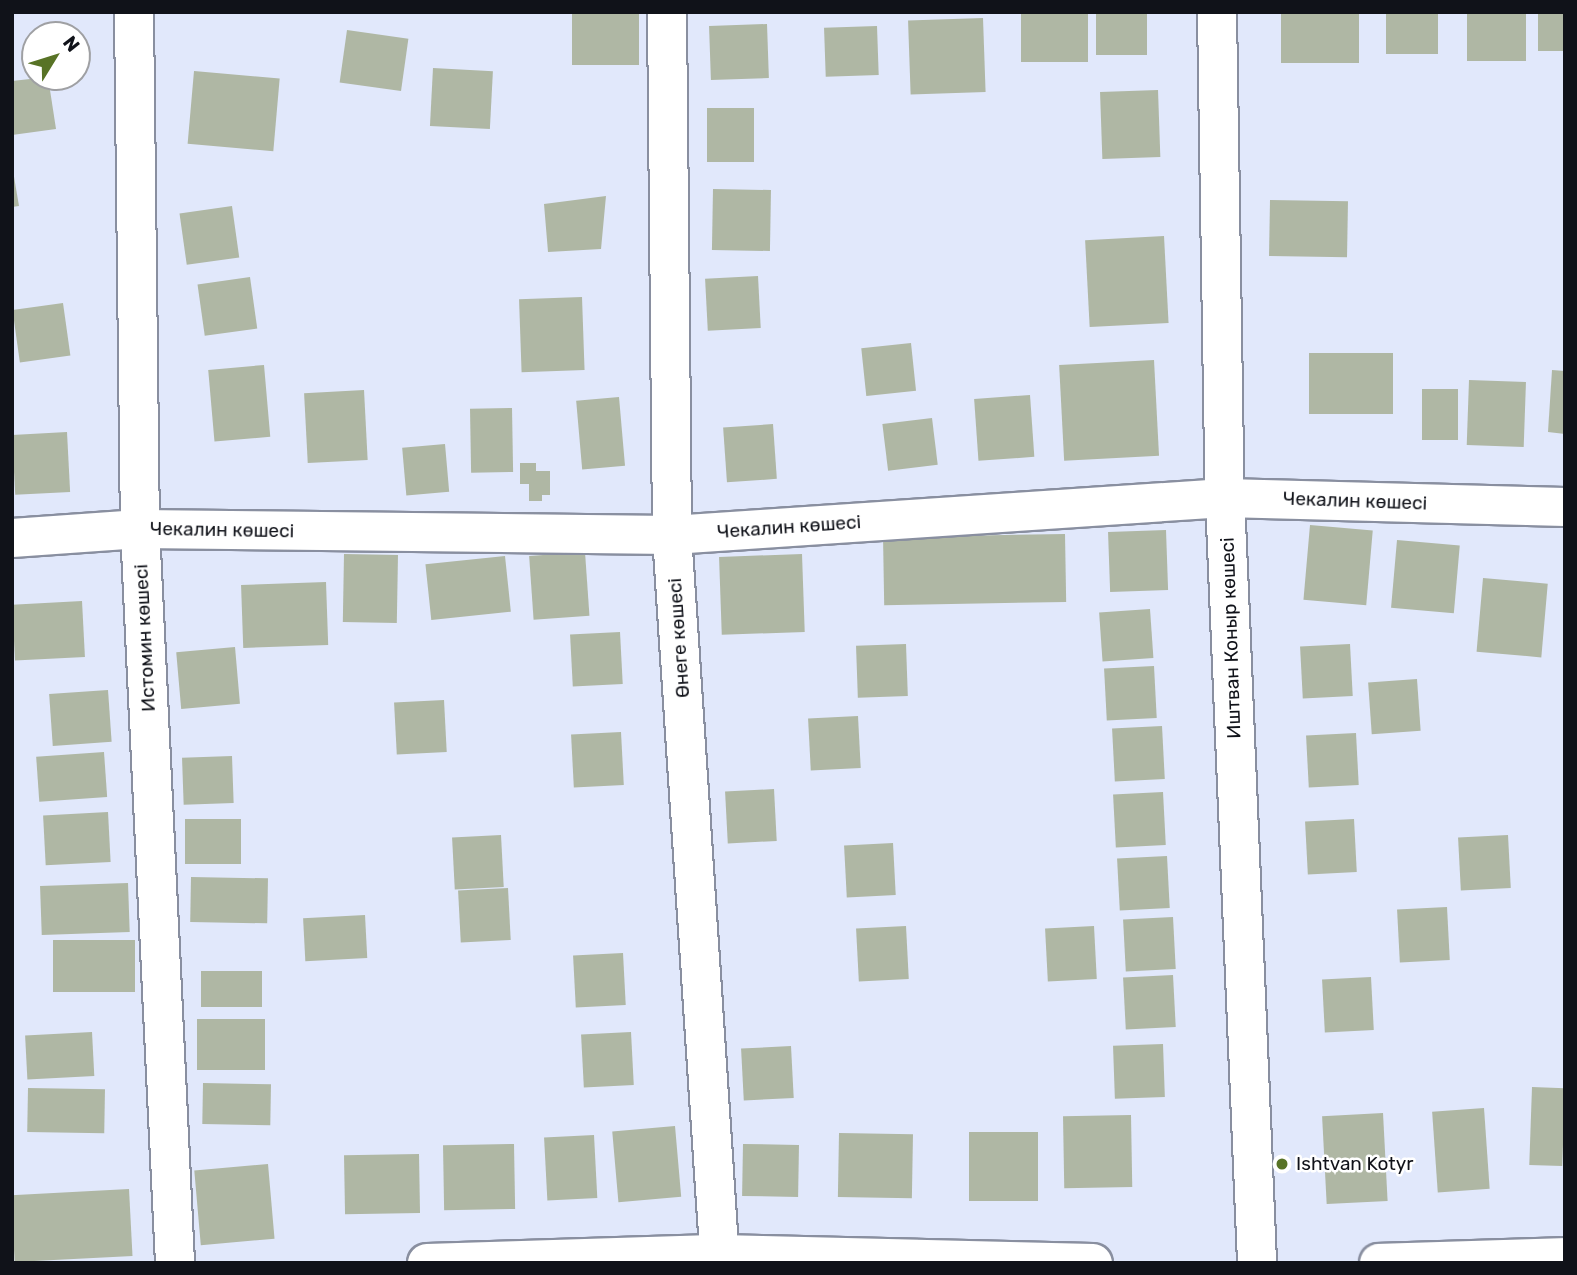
<!DOCTYPE html>
<meta charset="utf-8">
<style>
body{margin:0}
#map{position:relative;width:1577px;height:1275px;overflow:hidden;background:#e1e8fb;font-family:Rubik,sans-serif}
div>[style]{position:absolute}
[style*='--x']{left:calc(var(--x)*1px);top:calc(var(--y)*1px);width:calc(var(--w)*1px);rotate:calc(var(--a)*1deg)}
.building>*{inset:0;background:#afb7a4;transform-origin:0 0}
.roads{filter:drop-shadow(2px 0 #898fa0) drop-shadow(-2px 0 #898fa0) drop-shadow(0 2px #898fa0) drop-shadow(0 -2px #898fa0)}
.minor>*{height:38px;margin:-19px;padding:0 19px;transform-origin:19px;border-radius:19px;background:#fff}
.dots>*{width:19px;height:19px;translate:-50% -50%;box-sizing:border-box;border:4px solid #fff;border-radius:50%}
span{translate:-50% -50%;white-space:nowrap;text-align:center;line-height:1.15;-webkit-text-stroke:5px #fff;paint-order:stroke}
.street-label{font-size:19px;color:#101219}
.poi-label{font-size:19px;color:#101219}
.left{translate:0 -50%;text-align:left}
.frame{position:absolute;inset:0;border:14px solid #101219;pointer-events:none}
.north{position:absolute;left:21px;top:21px;width:70px;height:70px;box-sizing:border-box;background:#fff;border:2px solid #9fa0a3;border-radius:50%;rotate:52deg;font-size:19px;font-weight:700;line-height:28px;text-align:center;color:#101219}
.north::after{content:'';display:block;margin:auto;width:24px;height:32px;background:#587326;clip-path:polygon(50% 0,100% 100%,50% 72%,0 100%)}
</style>
<div id="map">
<div class="building">
<div style="left:572px;top:12px;width:67px;height:53px"></div>
<div style="left:1021px;top:12px;width:67px;height:50px"></div>
<div style="left:1096px;top:12px;width:51px;height:43px"></div>
<div style="left:1281px;top:12px;width:78px;height:51px"></div>
<div style="left:1386px;top:12px;width:52px;height:42px"></div>
<div style="left:1467px;top:12px;width:59px;height:49px"></div>
<div style="left:1538px;top:12px;width:27px;height:39px"></div>
<div style="left:983px;top:18px;width:74px;height:75px;rotate:88deg"></div>
<div style="left:767px;top:24px;width:54px;height:58px;rotate:88deg"></div>
<div style="left:877px;top:26px;width:49px;height:53px;rotate:88deg"></div>
<div style="left:347px;top:30px;width:62px;height:53px;rotate:8deg"></div>
<div style="left:433px;top:68px;width:60px;height:58px;rotate:3deg"></div>
<div style="left:194px;top:71px;width:86px;height:73px;rotate:5deg"></div>
<div style="clip-path:polygon(48px 77px,56px 129px,12px 135px,12px 81px)"></div>
<div style="left:1158px;top:90px;width:67px;height:58px;rotate:88deg"></div>
<div style="left:707px;top:108px;width:47px;height:54px"></div>
<div style="clip-path:polygon(12px 165px,19px 206px,12px 207px)"></div>
<div style="left:713px;top:189px;width:58px;height:61px;rotate:1deg"></div>
<div style="clip-path:polygon(606px 196px,601px 249px,548px 252px,544px 204px)"></div>
<div style="left:1270px;top:200px;width:78px;height:56px;rotate:1deg"></div>
<div style="left:232px;top:206px;width:52px;height:53px;rotate:82deg"></div>
<div style="left:1164px;top:236px;width:87px;height:79px;rotate:87deg"></div>
<div style="left:758px;top:276px;width:52px;height:53px;rotate:87deg"></div>
<div style="left:250px;top:277px;width:52px;height:53px;rotate:82deg"></div>
<div style="left:582px;top:297px;width:73px;height:63px;rotate:88deg"></div>
<div style="left:63px;top:303px;width:53px;height:51px;rotate:82deg"></div>
<div style="left:911px;top:343px;width:48px;height:50px;rotate:84deg"></div>
<div style="left:1393px;top:353px;width:61px;height:84px;rotate:90deg"></div>
<div style="left:1154px;top:360px;width:96px;height:95px;rotate:87deg"></div>
<div style="left:264px;top:365px;width:72px;height:56px;rotate:85deg"></div>
<div style="clip-path:polygon(1552px 370px,1565px 371px,1565px 434px,1548px 432px)"></div>
<div style="left:1469px;top:380px;width:57px;height:65px;rotate:2deg"></div>
<div style="left:1422px;top:389px;width:36px;height:51px"></div>
<div style="left:364px;top:390px;width:70px;height:60px;rotate:87deg"></div>
<div style="left:1030px;top:395px;width:62px;height:56px;rotate:86deg"></div>
<div style="left:619px;top:397px;width:69px;height:43px;rotate:85deg"></div>
<div style="left:512px;top:408px;width:64px;height:42px;rotate:89deg"></div>
<div style="left:932px;top:418px;width:47px;height:50px;rotate:83deg"></div>
<div style="left:773px;top:424px;width:55px;height:50px;rotate:86deg"></div>
<div style="left:67px;top:432px;width:60px;height:55px;rotate:87deg"></div>
<div style="left:445px;top:444px;width:48px;height:43px;rotate:85deg"></div>
<div style="clip-path:polygon(520px 463px,536px 463px,536px 471px,550px 471px,550px 495px,542px 495px,542px 501px,529px 501px,529px 484px,520px 484px)"></div>
<div style="left:1310px;top:525px;width:63px;height:75px;rotate:5deg"></div>
<div style="left:1166px;top:530px;width:60px;height:58px;rotate:88deg"></div>
<div style="left:1065px;top:534px;width:68px;height:182px;rotate:89deg"></div>
<div style="left:1397px;top:540px;width:63px;height:68px;rotate:5deg"></div>
<div style="left:585px;top:552px;width:64px;height:56px;rotate:86deg"></div>
<div style="left:344px;top:554px;width:54px;height:68px;rotate:1deg"></div>
<div style="left:802px;top:554px;width:78px;height:83px;rotate:88deg"></div>
<div style="left:505px;top:556px;width:56px;height:80px;rotate:84deg"></div>
<div style="left:1483px;top:578px;width:65px;height:74px;rotate:5deg"></div>
<div style="left:326px;top:582px;width:63px;height:85px;rotate:88deg"></div>
<div style="left:82px;top:601px;width:56px;height:70px;rotate:87deg"></div>
<div style="left:1150px;top:609px;width:49px;height:51px;rotate:86deg"></div>
<div style="left:620px;top:632px;width:52px;height:50px;rotate:87deg"></div>
<div style="left:906px;top:644px;width:52px;height:50px;rotate:88deg"></div>
<div style="left:1350px;top:644px;width:52px;height:50px;rotate:87deg"></div>
<div style="left:235px;top:647px;width:57px;height:59px;rotate:85deg"></div>
<div style="left:1154px;top:666px;width:52px;height:50px;rotate:87deg"></div>
<div style="left:1417px;top:679px;width:52px;height:49px;rotate:86deg"></div>
<div style="left:108px;top:690px;width:52px;height:59px;rotate:86deg"></div>
<div style="left:444px;top:700px;width:52px;height:50px;rotate:87deg"></div>
<div style="left:858px;top:716px;width:52px;height:50px;rotate:87deg"></div>
<div style="left:1162px;top:726px;width:53px;height:50px;rotate:87deg"></div>
<div style="left:621px;top:732px;width:53px;height:50px;rotate:87deg"></div>
<div style="left:1356px;top:733px;width:52px;height:50px;rotate:87deg"></div>
<div style="left:104px;top:752px;width:45px;height:68px;rotate:86deg"></div>
<div style="left:232px;top:756px;width:47px;height:50px;rotate:88deg"></div>
<div style="left:774px;top:789px;width:52px;height:49px;rotate:87deg"></div>
<div style="left:1163px;top:792px;width:53px;height:50px;rotate:87deg"></div>
<div style="left:108px;top:812px;width:50px;height:65px;rotate:87deg"></div>
<div style="left:241px;top:819px;width:45px;height:56px;rotate:90deg"></div>
<div style="left:1354px;top:819px;width:53px;height:49px;rotate:87deg"></div>
<div style="left:501px;top:835px;width:52px;height:49px;rotate:87deg"></div>
<div style="left:1508px;top:835px;width:53px;height:50px;rotate:87deg"></div>
<div style="left:893px;top:843px;width:52px;height:49px;rotate:87deg"></div>
<div style="left:1167px;top:856px;width:52px;height:50px;rotate:87deg"></div>
<div style="left:191px;top:877px;width:77px;height:45px;rotate:1deg"></div>
<div style="left:128px;top:883px;width:49px;height:88px;rotate:88deg"></div>
<div style="left:508px;top:888px;width:52px;height:50px;rotate:87deg"></div>
<div style="left:1447px;top:907px;width:53px;height:50px;rotate:87deg"></div>
<div style="left:365px;top:915px;width:43px;height:62px;rotate:87deg"></div>
<div style="left:1173px;top:917px;width:52px;height:50px;rotate:87deg"></div>
<div style="left:906px;top:926px;width:53px;height:50px;rotate:87deg"></div>
<div style="left:1094px;top:926px;width:53px;height:49px;rotate:87deg"></div>
<div style="left:53px;top:940px;width:82px;height:52px"></div>
<div style="left:623px;top:953px;width:52px;height:50px;rotate:87deg"></div>
<div style="left:201px;top:971px;width:61px;height:36px"></div>
<div style="left:1173px;top:975px;width:52px;height:50px;rotate:87deg"></div>
<div style="left:1371px;top:977px;width:53px;height:49px;rotate:87deg"></div>
<div style="left:197px;top:1019px;width:68px;height:51px"></div>
<div style="left:92px;top:1032px;width:44px;height:67px;rotate:87deg"></div>
<div style="left:631px;top:1032px;width:53px;height:50px;rotate:87deg"></div>
<div style="left:1163px;top:1044px;width:53px;height:50px;rotate:88deg"></div>
<div style="left:791px;top:1046px;width:52px;height:50px;rotate:87deg"></div>
<div style="left:203px;top:1083px;width:68px;height:41px;rotate:1deg"></div>
<div style="left:1532px;top:1087px;width:33px;height:78px;rotate:2deg"></div>
<div style="left:28px;top:1088px;width:77px;height:44px;rotate:1deg"></div>
<div style="left:1484px;top:1108px;width:81px;height:52px;rotate:86deg"></div>
<div style="left:1383px;top:1113px;width:88px;height:61px;rotate:87deg"></div>
<div style="left:1131px;top:1115px;width:72px;height:68px;rotate:89deg"></div>
<div style="left:675px;top:1126px;width:71px;height:63px;rotate:85deg"></div>
<div style="left:969px;top:1132px;width:69px;height:69px"></div>
<div style="left:839px;top:1133px;width:74px;height:64px;rotate:1deg"></div>
<div style="left:594px;top:1135px;width:63px;height:50px;rotate:87deg"></div>
<div style="left:514px;top:1144px;width:65px;height:71px;rotate:89deg"></div>
<div style="left:743px;top:1144px;width:56px;height:52px;rotate:1deg"></div>
<div style="left:419px;top:1154px;width:59px;height:75px;rotate:89deg"></div>
<div style="left:268px;top:1164px;width:75px;height:74px;rotate:85deg"></div>
<div style="left:129px;top:1189px;width:67px;height:118px;rotate:87deg"></div>
</div>
<div class="roads">
<div class="minor">
<div style="--x:134;--y:12;--w:517;--a:89.34"></div>
<div style="--x:140;--y:529;--w:735;--a:87.27"></div>
<div style="--x:667;--y:12;--w:523;--a:89.45"></div>
<div style="--x:672;--y:535;--w:730;--a:86.23"></div>
<div style="--x:1217;--y:12;--w:486;--a:89.1"></div>
<div style="--x:1225;--y:498;--w:766;--a:87.6"></div>
<div style="--x:12;--y:538;--w:128;--a:-4"></div>
<div style="--x:140;--y:529;--w:532;--a:0.65"></div>
<div style="--x:672;--y:535;--w:554;--a:-3.83"></div>
<div style="--x:1225;--y:498;--w:340;--a:1.5"></div>
<div style="--x:427;--y:1263;--w:293;--a:-1.8"></div>
<div style="--x:720;--y:1254;--w:373;--a:1.4"></div>
<div style="--x:1379;--y:1263;--w:186;--a:-1.8"></div>
</div>
</div>
<div class="dots">
<div style="left:1282px;top:1164px;background:#587326"></div>
</div>
<div class="street-label">
<span style="left:1355px;top:501px;rotate:2deg">Чекалин көшесі</span>
<span style="left:789px;top:527px;rotate:-4deg">Чекалин көшесі</span>
<span style="left:222px;top:530px;rotate:1deg">Чекалин көшесі</span>
<span style="left:145px;top:638px;rotate:-93deg">Истомин көшесі</span>
<span style="left:679px;top:638px;rotate:-94deg">Өнеге көшесі</span>
<span style="left:1231px;top:638px;rotate:-92deg">Иштван Коныр көшесі</span>
</div>
<div class="poi-label">
<span class="left" style="left:1296px;top:1164px">Ishtvan Kotyr</span>
</div>
<div class="frame"></div>
<div class="north">N</div>
</div>
